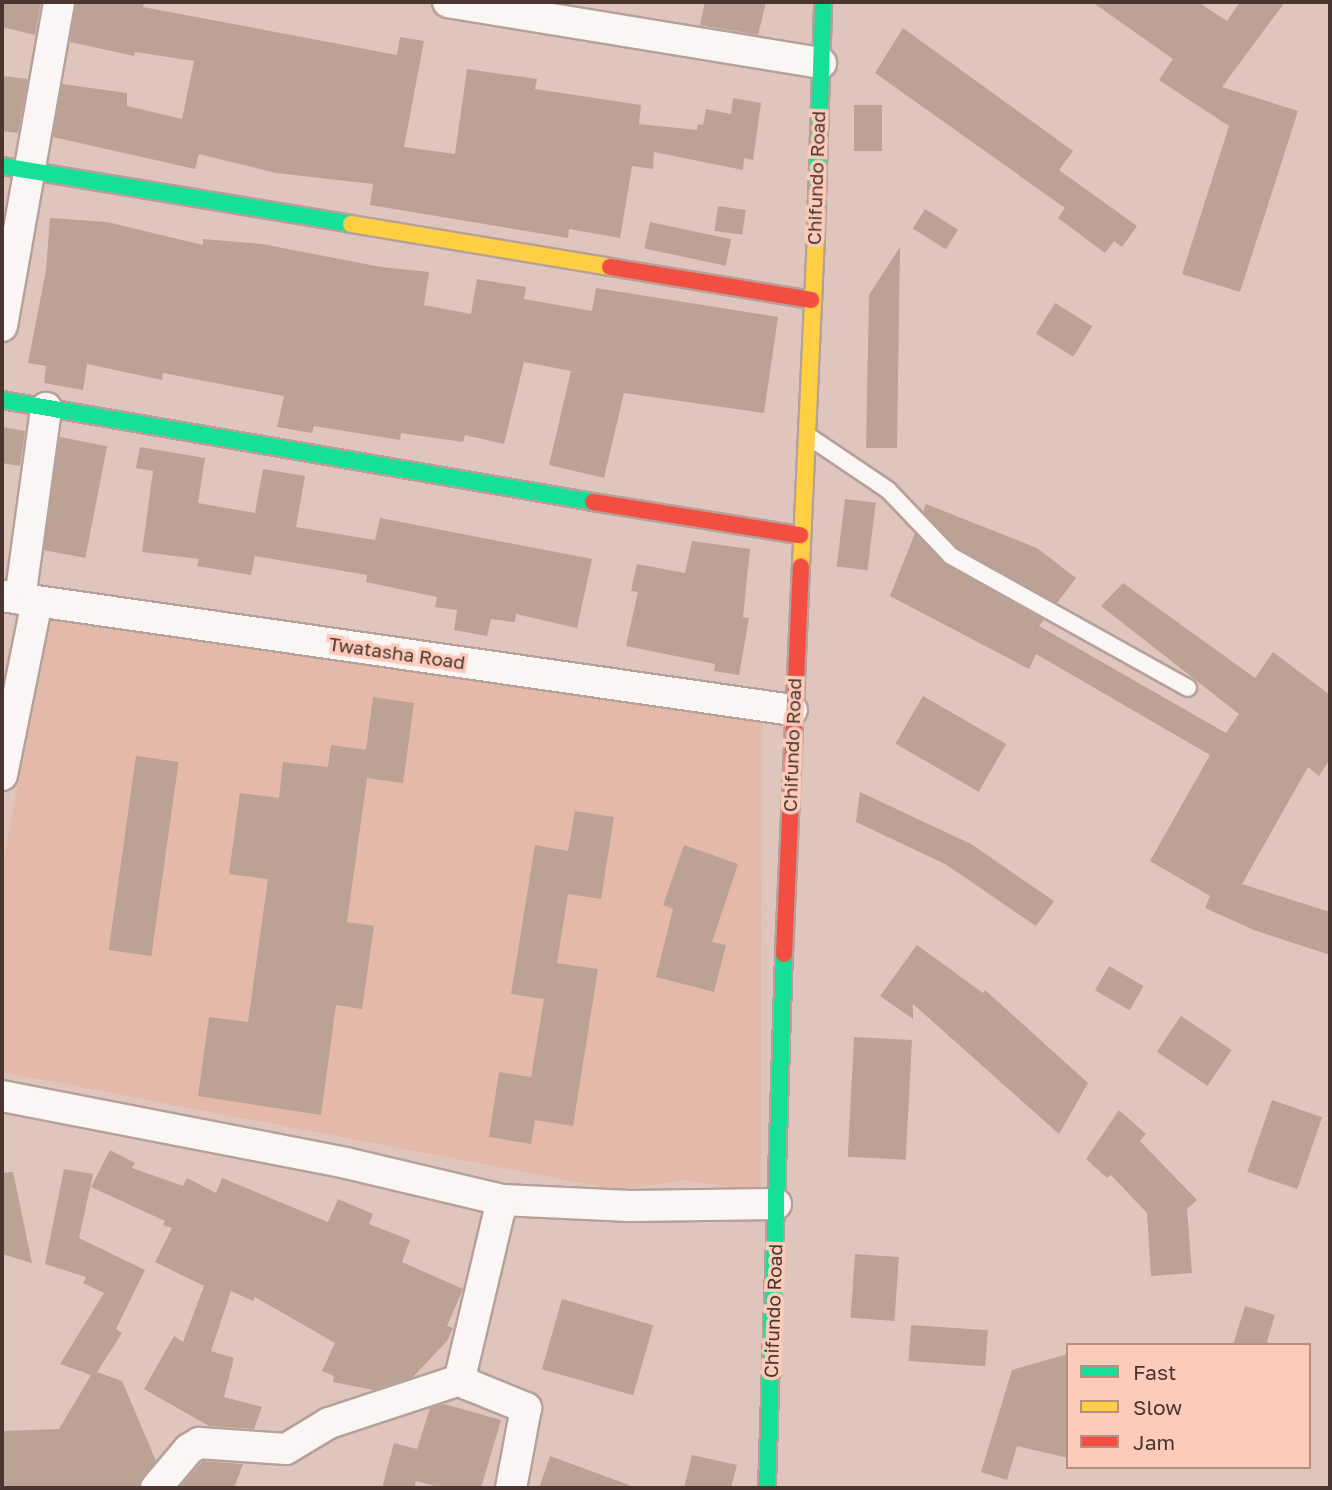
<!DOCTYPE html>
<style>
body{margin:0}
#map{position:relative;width:1332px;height:1490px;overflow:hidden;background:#e0c5bc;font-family:"Golos Text",sans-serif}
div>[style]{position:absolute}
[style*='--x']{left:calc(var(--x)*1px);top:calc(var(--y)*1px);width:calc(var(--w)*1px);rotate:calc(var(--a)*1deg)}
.built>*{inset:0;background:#e4b9aa}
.building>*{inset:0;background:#bba294;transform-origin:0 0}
.roads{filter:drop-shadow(2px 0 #b6a19a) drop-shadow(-2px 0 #b6a19a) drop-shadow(0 2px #b6a19a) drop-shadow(0 -2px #b6a19a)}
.lane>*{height:16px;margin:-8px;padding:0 8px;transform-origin:8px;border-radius:8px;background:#faf6f5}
.street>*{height:30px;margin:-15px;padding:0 15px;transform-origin:15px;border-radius:15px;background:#faf6f5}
.fast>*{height:16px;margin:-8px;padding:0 8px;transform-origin:8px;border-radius:8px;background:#16e098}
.slow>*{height:16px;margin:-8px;padding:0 8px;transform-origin:8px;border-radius:8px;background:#ffcf43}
.jam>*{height:16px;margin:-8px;padding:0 8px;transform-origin:8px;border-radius:8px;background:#f24e42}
span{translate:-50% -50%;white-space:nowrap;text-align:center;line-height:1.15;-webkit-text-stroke:7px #fdcbba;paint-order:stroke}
.street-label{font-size:19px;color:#4a362f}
.frame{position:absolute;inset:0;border:4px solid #4a362f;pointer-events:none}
.legend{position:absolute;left:1066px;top:1343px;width:245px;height:126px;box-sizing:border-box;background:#fdcbba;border:2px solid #b58f82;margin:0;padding:9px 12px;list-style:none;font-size:21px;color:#4a362f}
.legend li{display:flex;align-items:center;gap:14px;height:35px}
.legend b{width:35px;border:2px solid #b58f82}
</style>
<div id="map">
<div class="built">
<div style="clip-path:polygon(49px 613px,762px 723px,761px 1191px,683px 1180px,618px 1190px,2px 1072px,2px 870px)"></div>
</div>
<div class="building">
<div style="clip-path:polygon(2px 2px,41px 2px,35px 35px,2px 27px)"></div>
<div style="clip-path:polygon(76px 2px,144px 2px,143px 7px,397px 55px,400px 37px,424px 41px,404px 147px,455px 154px,467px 69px,537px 79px,535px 89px,641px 105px,639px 124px,697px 130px,698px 124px,703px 125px,706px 109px,731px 114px,733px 98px,761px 103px,753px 160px,744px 158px,743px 170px,654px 152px,653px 169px,632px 166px,620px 238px,569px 229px,568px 238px,370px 205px,373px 184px,276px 173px,199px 154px,195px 169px,53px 137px,62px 84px,127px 93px,127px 106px,182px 119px,194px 61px,135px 52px,134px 56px,70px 42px)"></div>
<div style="clip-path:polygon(705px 2px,766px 2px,758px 35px,700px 25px)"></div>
<div style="clip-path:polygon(1092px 2px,1198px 2px,1227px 21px,1240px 2px,1285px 2px,1222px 87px,1298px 111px,1240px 292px,1182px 274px,1229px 126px,1159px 80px,1173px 59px)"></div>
<div style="clip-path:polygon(903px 28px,1073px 151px,1059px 170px,1137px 226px,1122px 247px,1114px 241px,1105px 253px,1058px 218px,1065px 208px,875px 73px)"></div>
<div style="clip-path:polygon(2px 76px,28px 79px,18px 133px,2px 131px)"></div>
<div style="left:854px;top:105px;width:28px;height:46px"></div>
<div style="left:718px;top:206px;width:28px;height:25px;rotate:8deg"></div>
<div style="left:925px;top:209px;width:39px;height:23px;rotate:32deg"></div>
<div style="clip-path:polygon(50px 218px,107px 222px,203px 245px,203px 239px,262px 244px,381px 267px,429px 272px,424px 305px,471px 314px,477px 279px,526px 287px,524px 299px,592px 311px,596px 288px,778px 317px,764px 413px,624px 393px,604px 478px,549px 465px,571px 371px,524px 362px,504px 444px,465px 435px,463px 442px,401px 433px,400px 440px,314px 426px,312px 433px,277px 427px,284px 396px,163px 373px,162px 380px,87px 364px,83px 390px,44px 383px,46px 366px,28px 363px,46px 270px)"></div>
<div style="left:650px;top:222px;width:83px;height:27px;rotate:12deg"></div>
<div style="clip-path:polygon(900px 247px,897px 448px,866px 448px,869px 295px)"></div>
<div style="left:1055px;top:303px;width:44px;height:36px;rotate:32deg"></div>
<div style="clip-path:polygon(2px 427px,25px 431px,20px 466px,2px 463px)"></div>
<div style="left:60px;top:437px;width:48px;height:114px;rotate:11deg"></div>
<div style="clip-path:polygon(140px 447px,205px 458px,198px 503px,255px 513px,263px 469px,305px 476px,296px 527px,375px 540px,380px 518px,592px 559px,577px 628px,516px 614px,515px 622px,491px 619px,487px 636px,454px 630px,457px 610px,435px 607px,437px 597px,366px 582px,367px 575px,255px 556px,251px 575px,197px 566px,199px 559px,142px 552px,153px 471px,136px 468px)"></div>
<div style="left:845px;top:499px;width:31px;height:68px;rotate:7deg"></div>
<div style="clip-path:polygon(926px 504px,1037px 548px,1076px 578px,1057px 603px,957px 548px,923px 512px)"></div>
<div style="clip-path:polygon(915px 533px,946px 565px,1044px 620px,1039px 626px,1226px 733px,1239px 714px,1101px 606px,1123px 583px,1255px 678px,1273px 652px,1330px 695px,1330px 759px,1319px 776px,1308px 767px,1242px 884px,1330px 912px,1330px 955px,1254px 930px,1205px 908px,1210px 896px,1150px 861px,1210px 755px,1036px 654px,1029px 669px,890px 596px)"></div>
<div style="clip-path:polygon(692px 541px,750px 549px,743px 617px,749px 618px,739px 675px,714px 671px,715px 664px,626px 646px,638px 592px,631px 591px,637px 564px,685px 573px)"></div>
<div style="left:923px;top:696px;width:96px;height:55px;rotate:30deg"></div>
<div style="clip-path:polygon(373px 697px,414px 703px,403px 783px,367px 778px,347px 922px,374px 926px,362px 1009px,336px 1005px,321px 1115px,198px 1096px,209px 1017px,248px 1022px,268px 879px,229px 874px,240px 793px,279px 798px,283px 762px,328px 767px,331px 745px,366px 750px)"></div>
<div style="left:136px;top:756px;width:43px;height:196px;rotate:8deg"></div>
<div style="clip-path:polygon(860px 792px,971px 844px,1054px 901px,1036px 926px,945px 864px,856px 822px)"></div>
<div style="clip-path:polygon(575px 811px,614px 817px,601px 899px,568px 894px,557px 963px,598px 969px,573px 1126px,535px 1120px,531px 1144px,489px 1137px,499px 1072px,531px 1077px,544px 999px,511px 994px,535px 845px,568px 851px)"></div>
<div style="clip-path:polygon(684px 845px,738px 864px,712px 942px,726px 945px,714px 992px,656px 977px,673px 909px,663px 905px)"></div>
<div style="clip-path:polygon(917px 945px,983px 993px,985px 990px,1088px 1083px,1059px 1134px,913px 1004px,913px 1019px,880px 996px)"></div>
<div style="left:1109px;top:966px;width:40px;height:28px;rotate:30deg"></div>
<div style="left:1181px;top:1016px;width:61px;height:43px;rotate:34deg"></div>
<div style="left:854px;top:1037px;width:58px;height:120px;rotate:3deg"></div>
<div style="left:1272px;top:1100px;width:53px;height:76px;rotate:19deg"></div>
<div style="clip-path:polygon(1119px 1110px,1146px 1134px,1140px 1141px,1197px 1200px,1187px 1209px,1192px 1273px,1151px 1276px,1147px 1213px,1111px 1175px,1107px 1178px,1086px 1159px)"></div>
<div style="clip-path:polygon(110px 1150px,135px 1163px,132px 1168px,183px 1186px,187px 1178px,216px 1193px,222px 1178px,328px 1222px,338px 1199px,373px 1214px,369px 1224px,410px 1240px,402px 1262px,463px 1289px,447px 1326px,453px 1328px,447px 1341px,413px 1377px,373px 1390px,333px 1382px,334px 1376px,322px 1371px,335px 1343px,255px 1297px,253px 1301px,231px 1291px,211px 1351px,234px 1358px,224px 1397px,262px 1407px,254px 1429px,209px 1426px,144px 1389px,174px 1336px,183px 1342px,204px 1286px,155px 1262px,172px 1228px,163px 1225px,165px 1221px,91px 1187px)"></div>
<div style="clip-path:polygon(64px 1169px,93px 1174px,79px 1238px,145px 1270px,116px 1329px,122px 1333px,97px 1372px,122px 1381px,156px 1461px,139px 1488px,2px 1488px,2px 1431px,59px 1429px,91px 1375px,60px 1364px,104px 1293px,83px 1283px,86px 1277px,45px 1264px)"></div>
<div style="clip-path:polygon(13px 1172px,32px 1263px,2px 1254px,2px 1173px)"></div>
<div style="left:855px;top:1254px;width:44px;height:64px;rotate:4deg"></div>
<div style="left:562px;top:1299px;width:95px;height:73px;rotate:16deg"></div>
<div style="clip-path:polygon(1245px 1306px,1275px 1315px,1266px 1345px,1233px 1345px)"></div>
<div style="left:911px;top:1325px;width:77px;height:36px;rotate:4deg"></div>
<div style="clip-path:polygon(1068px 1354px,1068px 1458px,1017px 1446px,1007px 1480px,981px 1472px,1012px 1370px)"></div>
<div style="clip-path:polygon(444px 1404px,501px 1420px,481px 1488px,442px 1488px,416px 1481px,414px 1488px,382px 1488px,394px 1443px,417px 1449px,430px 1408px)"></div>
<div style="clip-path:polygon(692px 1455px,737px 1465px,731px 1488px,684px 1488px)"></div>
<div style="clip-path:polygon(550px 1456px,629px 1485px,629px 1488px,539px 1488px)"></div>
<div style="clip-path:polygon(203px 1461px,243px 1464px,234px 1488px,179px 1488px)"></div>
</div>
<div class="roads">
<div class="lane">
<div style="--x:811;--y:438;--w:93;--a:34"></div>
<div style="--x:888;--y:490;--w:91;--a:46.3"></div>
<div style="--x:951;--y:556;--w:271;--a:29.1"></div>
</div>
<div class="street">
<div style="--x:448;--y:2;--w:378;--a:9.3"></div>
<div style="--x:2;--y:326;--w:329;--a:-80"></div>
<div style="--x:2;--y:596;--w:798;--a:8.21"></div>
<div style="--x:20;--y:599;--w:193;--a:-82.2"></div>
<div style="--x:2;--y:775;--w:177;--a:-78.6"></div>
<div style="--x:2;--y:1096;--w:350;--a:11"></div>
<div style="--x:346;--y:1163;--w:160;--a:13.3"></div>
<div style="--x:502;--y:1200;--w:128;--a:2.7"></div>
<div style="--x:630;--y:1206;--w:146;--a:-0.8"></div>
<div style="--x:502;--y:1200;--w:178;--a:103.3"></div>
<div style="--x:461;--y:1373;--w:13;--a:61"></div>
<div style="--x:467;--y:1384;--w:64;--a:22.1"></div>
<div style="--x:526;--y:1408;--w:81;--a:100.6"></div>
<div style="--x:156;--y:1488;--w:51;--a:-49.8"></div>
<div style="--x:189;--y:1449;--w:12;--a:-31"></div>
<div style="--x:199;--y:1443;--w:87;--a:3.9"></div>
<div style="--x:286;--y:1449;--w:50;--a:-31.2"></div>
<div style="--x:329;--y:1423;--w:141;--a:-18.2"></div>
</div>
<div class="fast">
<div style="--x:2;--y:166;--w:354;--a:9.4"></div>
<div style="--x:816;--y:230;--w:228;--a:-88.2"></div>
<div style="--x:2;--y:400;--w:600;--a:9.79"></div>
<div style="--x:767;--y:1488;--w:534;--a:-88.18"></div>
</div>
<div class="slow">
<div style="--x:351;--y:224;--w:263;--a:9.4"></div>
<div style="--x:801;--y:566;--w:336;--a:-87.4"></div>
</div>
<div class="jam">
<div style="--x:610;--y:267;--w:204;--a:9.3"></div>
<div style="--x:593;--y:502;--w:210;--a:9.1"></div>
<div style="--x:784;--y:954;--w:388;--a:-87.5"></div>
</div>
</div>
<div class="street-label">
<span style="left:816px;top:178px;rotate:-88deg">Chifundo Road</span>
<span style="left:397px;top:653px;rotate:8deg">Twatasha Road</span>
<span style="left:792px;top:745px;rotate:-88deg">Chifundo Road</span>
<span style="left:773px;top:1311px;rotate:-88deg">Chifundo Road</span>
</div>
<div class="frame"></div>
<ul class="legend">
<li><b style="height:9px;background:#16e098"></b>Fast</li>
<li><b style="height:9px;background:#ffcf43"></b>Slow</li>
<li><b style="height:9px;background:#f24e42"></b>Jam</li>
</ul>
</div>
